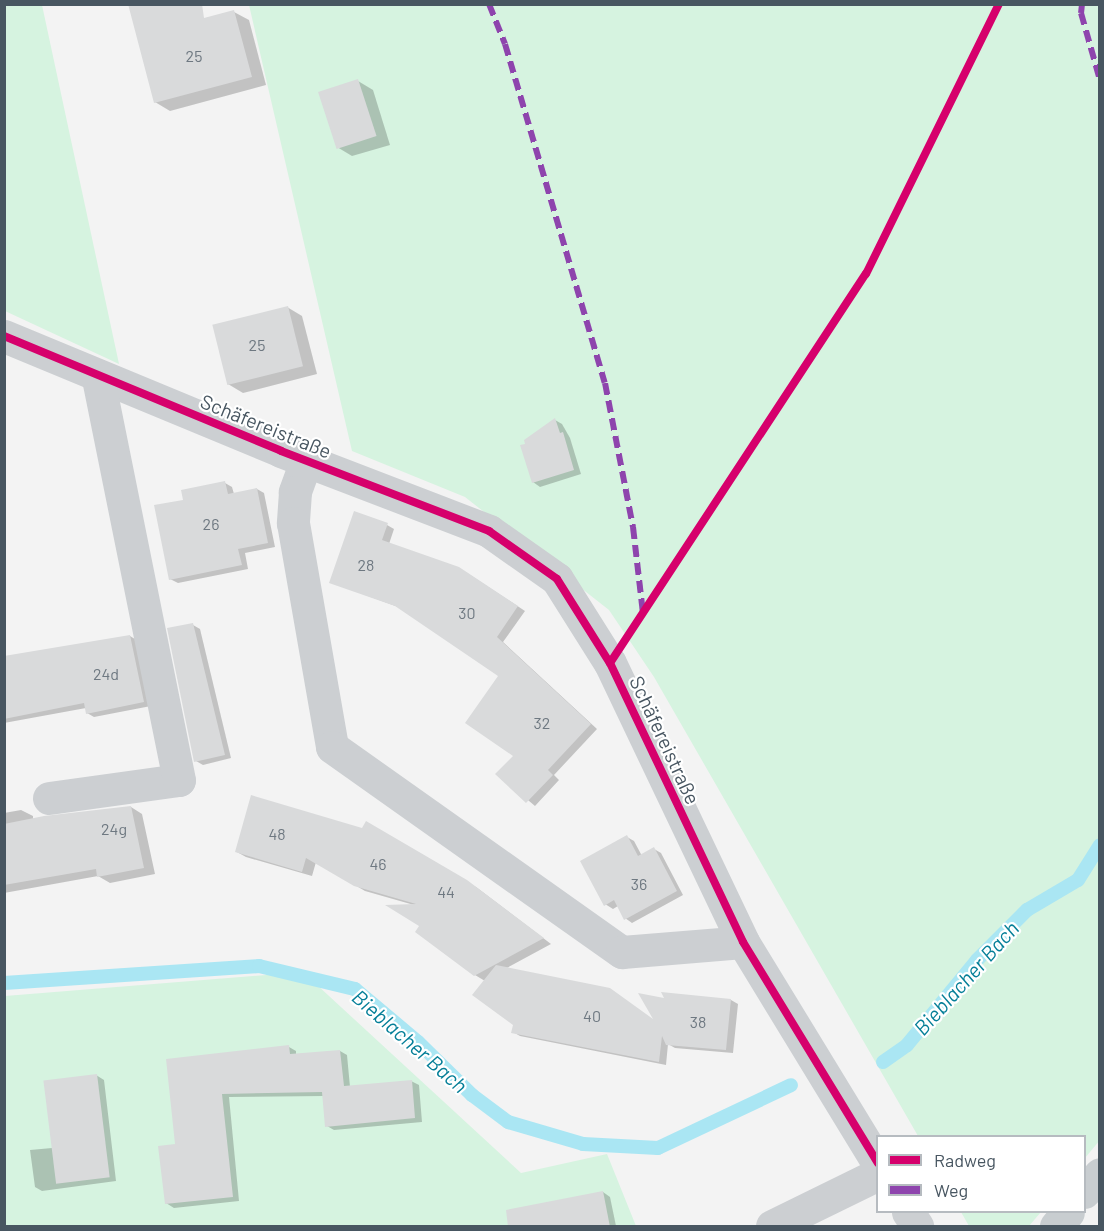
<!DOCTYPE html>
<meta charset="utf-8">
<style>
body{margin:0}
#map{position:relative;width:1104px;height:1231px;overflow:hidden;background:#f3f3f3;font-family:Barlow,sans-serif}
div>[style]{position:absolute}
[style*='--x']{left:calc(var(--x)*1px);top:calc(var(--y)*1px);width:calc(var(--w)*1px);rotate:calc(var(--a)*1deg)}
.green>*{inset:0;background:#d6f3e0}
.shadow>*{inset:0;background:#0003}
.stream>*{height:14px;margin:-7px;padding:0 7px;transform-origin:7px;border-radius:7px;background:#aae6f3}
.building>*{inset:0;background:#d9dadb;transform-origin:0 0}
.minor>*{height:33px;margin:-16.5px;padding:0 16.5px;transform-origin:16.5px;border-radius:16.5px;background:#cccfd2}
.major>*{height:33px;margin:-16.5px;padding:0 16.5px;transform-origin:16.5px;border-radius:16.5px;background:#c8cdd0}
.quiet>*{height:6px;margin-top:-3px;transform-origin:0;background:repeating-linear-gradient(90deg,#8e44ad 0 12px,transparent 0 18px)}
.cycleway>*{height:8px;margin:-4px;padding:0 4px;transform-origin:4px;border-radius:4px;background:#d6006c}
span{translate:-50% -50%;white-space:nowrap;text-align:center;line-height:1.15;-webkit-text-stroke:4.5px #fff;paint-order:stroke}
.number-label{font-size:16px;color:#6e7881}
.number-label span{-webkit-text-stroke-width:0}
.street-label{font-size:20px;color:#485661}
.water-label{font-size:21px;color:#057f98;font-style:italic}
.frame{position:absolute;inset:0;border:6px solid #485661;pointer-events:none}
.legend{position:absolute;left:876px;top:1135px;width:210px;height:78px;box-sizing:border-box;background:#fff;border:2px solid #b6bbc0;margin:0;padding:8px 10px;list-style:none;font-size:18px;color:#485661}
.legend li{display:flex;align-items:center;gap:12px;height:30px}
.legend b{width:30px;border:2px solid #b6bbc0}
</style>
<div id="map">
<div class="green">
<div style="clip-path:polygon(5px 4px,42px 5px,119px 364px,5px 311px)"></div>
<div style="clip-path:polygon(249px 5px,1099px 5px,1100px 1140px,1085px 1158px,1084px 1136px,918px 1136px,654px 677px,609px 610px,465px 497px,352px 451px)"></div>
<div style="clip-path:polygon(303px 972px,521px 1173px,607px 1154px,636px 1226px,5px 1226px,5px 996px)"></div>
<div style="clip-path:polygon(961px 1212px,1041px 1212px,1029px 1226px,969px 1226px)"></div>
</div>
<div class="shadow">
<div style="clip-path:polygon(234px 12px,249px 20px,266px 85px,170px 111px,155px 102px)"></div>
<div style="clip-path:polygon(358px 81px,373px 90px,390px 145px,352px 156px,337px 147px)"></div>
<div style="clip-path:polygon(287px 307px,302px 316px,317px 374px,243px 393px,228px 384px)"></div>
<div style="clip-path:polygon(555px 420px,562px 424px,570px 438px,581px 474px,540px 487px,533px 482px)"></div>
<div style="clip-path:polygon(225px 483px,232px 487px,234px 494px,257px 489px,264px 493px,275px 547px,245px 553px,248px 569px,178px 583px,170px 579px,185px 501px)"></div>
<div style="clip-path:polygon(387px 525px,394px 529px,389px 544px,467px 573px,525px 611px,503px 642px,597px 729px,554px 775px,559px 780px,535px 806px,497px 774px,515px 755px,500px 676px,401px 608px,330px 582px)"></div>
<div style="clip-path:polygon(193px 625px,200px 629px,231px 758px,203px 765px,196px 761px)"></div>
<div style="clip-path:polygon(130px 636px,138px 641px,151px 706px,94px 717px,87px 713px,86px 708px,4px 723px,4px 658px)"></div>
<div style="clip-path:polygon(252px 797px,476px 887px,551px 944px,505px 969px,656px 1022px,667px 1000px,731px 1000px,738px 1004px,733px 1053px,675px 1048px,668px 1044px,666px 1065px,520px 1036px,513px 1032px,514px 1025px,485px 981px,475px 975px,422px 925px,414px 905px,365px 891px,316px 862px,312px 876px,246px 857px,237px 852px)"></div>
<div style="clip-path:polygon(131px 807px,142px 814px,155px 874px,110px 883px,98px 876px,4px 893px,4px 813px,21px 810px,33px 816px,33px 820px)"></div>
<div style="clip-path:polygon(627px 837px,634px 841px,642px 856px,654px 849px,661px 853px,683px 895px,632px 923px,625px 918px,618px 906px,613px 909px,605px 904px)"></div>
<div style="clip-path:polygon(289px 1047px,296px 1051px,296px 1055px,340px 1051px,347px 1055px,350px 1087px,411px 1081px,419px 1085px,422px 1122px,334px 1130px,327px 1126px,324px 1096px,229px 1097px,239px 1201px,174px 1208px,166px 1203px,177px 1146px,167px 1060px)"></div>
<div style="clip-path:polygon(96px 1075px,104px 1080px,116px 1181px,42px 1191px,35px 1187px,30px 1150px,52px 1148px)"></div>
<div style="clip-path:polygon(603px 1192px,610px 1197px,616px 1226px,566px 1226px)"></div>
</div>
<div class="stream">
<div style="--x:4;--y:983;--w:256;--a:-3.8"></div>
<div style="--x:259;--y:966;--w:99;--a:13.5"></div>
<div style="--x:355;--y:989;--w:82;--a:40.1"></div>
<div style="--x:418;--y:1042;--w:76;--a:44.5"></div>
<div style="--x:472;--y:1095;--w:45;--a:36.9"></div>
<div style="--x:508;--y:1122;--w:78;--a:16.3"></div>
<div style="--x:583;--y:1144;--w:75;--a:3.1"></div>
<div style="--x:658;--y:1148;--w:147;--a:-25.3"></div>
<div style="--x:883;--y:1062;--w:29;--a:-35"></div>
<div style="--x:907;--y:1045;--w:110;--a:-50.5"></div>
<div style="--x:977;--y:960;--w:71;--a:-45"></div>
<div style="--x:1027;--y:910;--w:59;--a:-30.5"></div>
<div style="--x:1078;--y:880;--w:41;--a:-57.8"></div>
</div>
<div class="building">
<div style="clip-path:polygon(128px 4px,202px 4px,204px 18px,234px 10px,252px 77px,154px 103px)"></div>
<div style="left:358px;top:79px;width:60px;height:42px;rotate:72deg"></div>
<div style="left:288px;top:306px;width:62px;height:78px;rotate:76deg"></div>
<div style="clip-path:polygon(555px 418px,560px 433px,563px 432px,574px 470px,532px 483px,520px 445px,525px 444px,524px 440px)"></div>
<div style="clip-path:polygon(225px 481px,228px 494px,257px 488px,268px 543px,238px 549px,242px 565px,169px 580px,154px 505px,183px 500px,181px 490px)"></div>
<div style="clip-path:polygon(354px 511px,388px 523px,382px 540px,459px 567px,518px 606px,497px 637px,591px 724px,548px 770px,553px 775px,526px 803px,495px 774px,513px 756px,465px 723px,498px 676px,395px 606px,329px 583px)"></div>
<div style="clip-path:polygon(193px 623px,225px 755px,194px 762px,167px 628px)"></div>
<div style="clip-path:polygon(130px 635px,144px 702px,86px 714px,84px 703px,4px 719px,4px 656px)"></div>
<div style="clip-path:polygon(251px 795px,362px 828px,366px 821px,467px 880px,544px 938px,474px 976px,415px 932px,419px 926px,385px 905px,416px 904px,354px 886px,306px 858px,302px 872px,235px 852px)"></div>
<div style="clip-path:polygon(131px 806px,144px 868px,97px 877px,96px 869px,4px 885px,4px 824px,44px 816px)"></div>
<div style="clip-path:polygon(627px 835px,638px 856px,654px 847px,677px 891px,624px 920px,614px 900px,604px 906px,580px 861px)"></div>
<div style="clip-path:polygon(496px 965px,610px 988px,653px 1019px,638px 993px,664px 998px,661px 992px,731px 999px,726px 1050px,666px 1045px,662px 1036px,659px 1062px,511px 1033px,513px 1025px,472px 995px)"></div>
<div style="clip-path:polygon(289px 1045px,290px 1054px,340px 1050px,344px 1086px,412px 1080px,415px 1118px,325px 1127px,322px 1092px,222px 1094px,233px 1197px,165px 1204px,158px 1146px,175px 1144px,166px 1059px)"></div>
<div style="left:97px;top:1074px;width:104px;height:54px;rotate:83deg"></div>
<div style="clip-path:polygon(603px 1191px,610px 1227px,508px 1227px,506px 1210px)"></div>
</div>
<div class="minor">
<div style="--x:4;--y:336;--w:300;--a:22.5"></div>
<div style="--x:281;--y:451;--w:223;--a:21"></div>
<div style="--x:489;--y:531;--w:83;--a:35.2"></div>
<div style="--x:557;--y:579;--w:99;--a:57.8"></div>
<div style="--x:610;--y:663;--w:309;--a:64.5"></div>
<div style="--x:743;--y:942;--w:259;--a:58.6"></div>
<div style="--x:306;--y:461;--w:33;--a:110"></div>
<div style="--x:295;--y:492;--w:31;--a:94"></div>
<div style="--x:293;--y:523;--w:227;--a:80.1"></div>
<div style="--x:332;--y:747;--w:355;--a:35.3"></div>
<div style="--x:622;--y:952;--w:121;--a:-4.7"></div>
<div style="--x:49;--y:798;--w:131;--a:-7.9"></div>
<div style="--x:179;--y:780;--w:413;--a:-101.4"></div>
<div style="--x:908;--y:1212;--w:17;--a:57"></div>
<div style="--x:772;--y:1226;--w:118;--a:-26.1"></div>
</div>
<div class="major">
<div style="--x:1084;--y:1192;--w:24;--a:-48"></div>
<div style="--x:1056;--y:1226;--w:18;--a:-49"></div>
</div>
<div class="quiet">
<div style="--x:489;--y:4;--w:43;--a:68.2"></div>
<div style="--x:505;--y:44;--w:353;--a:73.6"></div>
<div style="--x:605;--y:383;--w:147;--a:79"></div>
<div style="--x:633;--y:527;--w:87;--a:83.4"></div>
<div style="--x:1082;--y:4;--w:9;--a:96"></div>
<div style="--x:1081;--y:13;--w:70;--a:74.2"></div>
</div>
<div class="cycleway">
<div style="--x:4;--y:336;--w:300;--a:22.5"></div>
<div style="--x:281;--y:451;--w:223;--a:21"></div>
<div style="--x:489;--y:531;--w:83;--a:35.2"></div>
<div style="--x:557;--y:579;--w:99;--a:57.8"></div>
<div style="--x:610;--y:663;--w:309;--a:64.5"></div>
<div style="--x:743;--y:942;--w:259;--a:58.6"></div>
<div style="--x:610;--y:663;--w:466;--a:-56.7"></div>
<div style="--x:866;--y:274;--w:301;--a:-63.8"></div>
</div>
<div class="number-label">
<span style="left:194px;top:56px">25</span>
<span style="left:257px;top:345px">25</span>
<span style="left:211px;top:524px">26</span>
<span style="left:366px;top:565px">28</span>
<span style="left:467px;top:613px">30</span>
<span style="left:106px;top:674px">24d</span>
<span style="left:542px;top:723px">32</span>
<span style="left:114px;top:829px">24g</span>
<span style="left:277px;top:834px">48</span>
<span style="left:378px;top:864px">46</span>
<span style="left:639px;top:884px">36</span>
<span style="left:446px;top:892px">44</span>
<span style="left:592px;top:1016px">40</span>
<span style="left:698px;top:1022px">38</span>
</div>
<div class="street-label">
<span style="left:266px;top:426px;rotate:22deg">Schäfereistraße</span>
<span style="left:665px;top:740px;rotate:65deg">Schäfereistraße</span>
</div>
<div class="water-label">
<span style="left:966px;top:978px;rotate:-48deg">Bieblacher Bach</span>
<span style="left:410px;top:1041px;rotate:41deg">Bieblacher Bach</span>
</div>
<div class="frame"></div>
<ul class="legend">
<li><b style="height:8px;background:#d6006c"></b>Radweg</li>
<li><b style="height:8px;background:#8e44ad"></b>Weg</li>
</ul>
</div>
